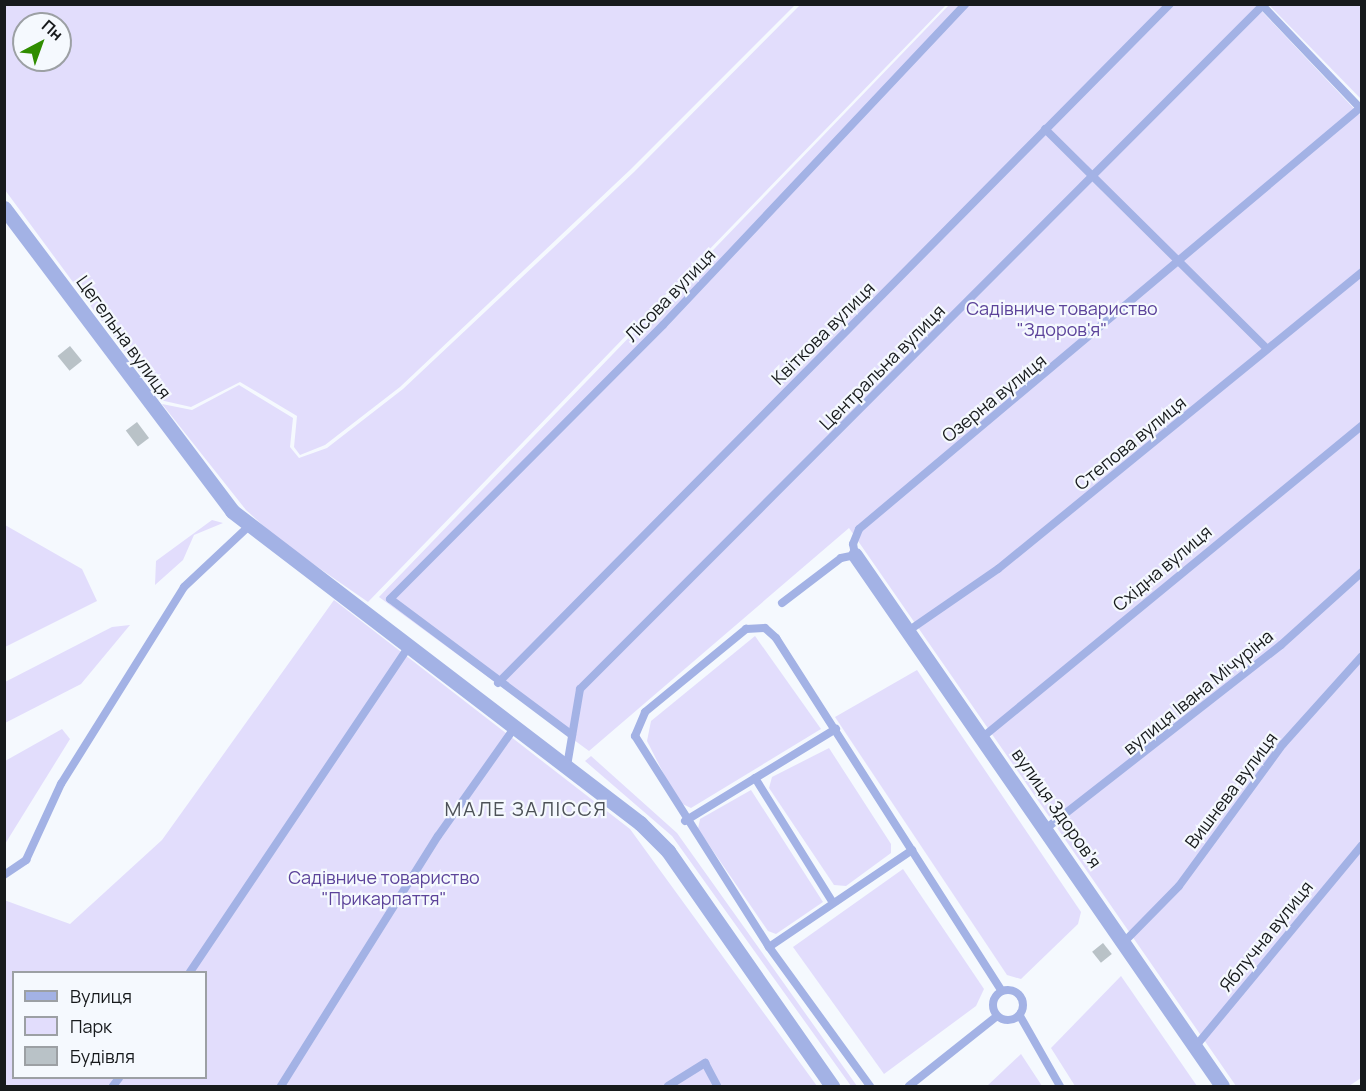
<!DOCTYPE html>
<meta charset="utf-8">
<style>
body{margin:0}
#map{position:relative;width:1366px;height:1091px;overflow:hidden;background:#f5f9fe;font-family:Manrope,sans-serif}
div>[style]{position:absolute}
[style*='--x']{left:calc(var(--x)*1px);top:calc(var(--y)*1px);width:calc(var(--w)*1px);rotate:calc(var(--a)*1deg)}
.green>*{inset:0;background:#e2ddfc}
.building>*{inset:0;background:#b9c2c7;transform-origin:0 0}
.lane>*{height:8px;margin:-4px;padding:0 4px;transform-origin:4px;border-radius:4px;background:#a3b2e5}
.lane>.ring{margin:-4px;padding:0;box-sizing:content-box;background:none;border:8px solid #a3b2e5;border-radius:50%}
.street>*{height:15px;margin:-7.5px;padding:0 7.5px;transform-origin:7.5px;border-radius:7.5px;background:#a3b2e5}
span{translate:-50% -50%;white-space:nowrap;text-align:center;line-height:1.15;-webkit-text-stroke:4.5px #f5f9fe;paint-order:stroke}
.street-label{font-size:18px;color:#171a1c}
.park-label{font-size:18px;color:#5c439a}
.neighbourhood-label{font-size:20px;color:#4d5258;letter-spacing:1.5px}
.frame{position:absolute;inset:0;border:6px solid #171a1c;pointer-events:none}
.legend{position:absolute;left:12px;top:971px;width:195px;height:108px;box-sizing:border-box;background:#f5f9fe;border:2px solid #9ca0a4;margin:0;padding:8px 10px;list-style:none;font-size:18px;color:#171a1c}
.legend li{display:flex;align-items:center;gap:12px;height:30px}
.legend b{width:30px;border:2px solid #9ca0a4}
.north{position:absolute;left:12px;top:12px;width:60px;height:60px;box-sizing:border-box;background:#f5f9fe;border:2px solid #9ca0a4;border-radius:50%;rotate:41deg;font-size:16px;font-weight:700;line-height:24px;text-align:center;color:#171a1c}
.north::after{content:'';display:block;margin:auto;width:21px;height:27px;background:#2f8d00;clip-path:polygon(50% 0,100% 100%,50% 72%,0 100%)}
</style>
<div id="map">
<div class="green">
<div style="clip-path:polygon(evenodd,4px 5px,5px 4px,795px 5px,631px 169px,400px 387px,325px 445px,300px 455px,294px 447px,297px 416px,240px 382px,191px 407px,160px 400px,5px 190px,4px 5px,24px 24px,60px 24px,60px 60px,24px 60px,24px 24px)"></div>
<div style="clip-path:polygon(800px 5px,946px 5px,368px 602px,280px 541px,246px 510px,162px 404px,192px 410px,239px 385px,293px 418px,290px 447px,299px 458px,327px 448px,403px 389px,634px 172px)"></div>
<div style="clip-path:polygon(949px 5px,1256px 5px,1361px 116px,1361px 1078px,1349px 1086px,1236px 1086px,849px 528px,589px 751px,379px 597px)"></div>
<div style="clip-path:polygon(1269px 5px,1361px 5px,1361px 99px)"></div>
<div style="clip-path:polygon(212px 520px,223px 523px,194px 535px,183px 560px,155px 585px,156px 561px)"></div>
<div style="clip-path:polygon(5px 525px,82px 569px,97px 601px,5px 647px)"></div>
<div style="clip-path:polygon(evenodd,334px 600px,630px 829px,817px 1086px,5px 1086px,4px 900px,70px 924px,162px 840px,334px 600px,14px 972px,206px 972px,206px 1078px,14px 1078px,14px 972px)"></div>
<div style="clip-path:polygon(130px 625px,81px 684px,5px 723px,5px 682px,112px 627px)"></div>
<div style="clip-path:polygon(755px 636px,821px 729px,691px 808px,678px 802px,647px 741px,651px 721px)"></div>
<div style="clip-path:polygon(917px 670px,1081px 912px,1078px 924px,1021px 979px,1007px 975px,835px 717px)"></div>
<div style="clip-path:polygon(62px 729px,70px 739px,5px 844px,5px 761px)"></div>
<div style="clip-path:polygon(829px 748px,891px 844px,891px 853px,846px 886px,834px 885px,769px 788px,772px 777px)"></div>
<div style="clip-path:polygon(591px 756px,677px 833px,857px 1086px,851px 1086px,672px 836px,585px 761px)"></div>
<div style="clip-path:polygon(751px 790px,823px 902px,776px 934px,768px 931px,698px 829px,700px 819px)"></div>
<div style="clip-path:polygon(903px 869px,984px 989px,976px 1006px,884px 1074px,793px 947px)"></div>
<div style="clip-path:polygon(1121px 976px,1197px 1086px,1075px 1086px,1051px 1048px)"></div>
<div style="clip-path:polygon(1021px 1054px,1042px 1086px,987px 1086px)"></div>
</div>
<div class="building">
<div style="left:70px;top:346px;width:19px;height:16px;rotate:51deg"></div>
<div style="left:137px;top:422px;width:20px;height:14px;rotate:53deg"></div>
<div style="left:1103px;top:943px;width:14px;height:14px;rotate:51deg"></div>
</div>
<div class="lane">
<div style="--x:1261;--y:4;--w:146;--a:46.4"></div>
<div style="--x:1045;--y:129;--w:311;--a:44.7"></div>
<div style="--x:782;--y:603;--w:74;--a:-37.3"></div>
<div style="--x:841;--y:558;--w:14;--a:-12"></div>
<div style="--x:855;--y:555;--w:11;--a:-100"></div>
<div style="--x:853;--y:544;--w:16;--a:-68"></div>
<div style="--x:859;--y:529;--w:654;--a:-40.04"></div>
<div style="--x:911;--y:629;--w:106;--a:-34.6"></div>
<div style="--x:998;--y:569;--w:470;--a:-39.2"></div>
<div style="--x:498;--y:683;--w:955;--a:-45.3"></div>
<div style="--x:572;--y:735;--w:227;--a:-143.2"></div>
<div style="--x:390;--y:599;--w:387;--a:-45.1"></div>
<div style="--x:663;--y:325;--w:441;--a:-46.7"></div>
<div style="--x:984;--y:736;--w:489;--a:-39.4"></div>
<div style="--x:567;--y:766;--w:78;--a:-80.4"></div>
<div style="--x:580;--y:689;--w:965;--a:-45.04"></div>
<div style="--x:755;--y:778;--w:147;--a:58"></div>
<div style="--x:685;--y:821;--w:177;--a:-31.4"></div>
<div style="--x:1048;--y:827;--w:296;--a:-38"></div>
<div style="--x:1281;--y:645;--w:109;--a:-42"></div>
<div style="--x:4;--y:875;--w:27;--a:-34"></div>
<div style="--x:26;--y:860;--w:84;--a:-65.3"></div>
<div style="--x:61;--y:784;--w:232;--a:-58"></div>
<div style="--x:184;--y:587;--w:89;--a:-43.2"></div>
<div style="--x:1124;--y:942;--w:78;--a:-45.5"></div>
<div style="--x:1179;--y:886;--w:176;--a:-53.8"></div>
<div style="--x:1283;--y:744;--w:118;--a:-48.1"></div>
<div style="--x:769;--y:947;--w:173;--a:-34.1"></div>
<div style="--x:190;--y:972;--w:394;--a:-56.1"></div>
<div class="ring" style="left:993px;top:990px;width:22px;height:22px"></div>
<div style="--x:1020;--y:1016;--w:81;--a:60.3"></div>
<div style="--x:1195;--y:1047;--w:262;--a:-50.4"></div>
<div style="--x:113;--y:1086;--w:10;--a:-53"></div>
<div style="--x:281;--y:1086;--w:295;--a:-57.9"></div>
<div style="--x:438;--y:836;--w:133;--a:-54.8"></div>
<div style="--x:668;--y:1086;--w:44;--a:-31.9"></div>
<div style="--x:705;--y:1063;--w:26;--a:62"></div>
<div style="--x:870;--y:1086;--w:172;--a:-126"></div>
<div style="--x:769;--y:947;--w:250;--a:-122.4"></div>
<div style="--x:635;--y:736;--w:26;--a:-67"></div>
<div style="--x:645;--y:712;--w:131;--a:-39.4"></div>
<div style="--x:746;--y:629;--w:19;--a:-3"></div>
<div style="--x:765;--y:628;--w:15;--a:42"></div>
<div style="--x:776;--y:638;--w:419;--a:57.4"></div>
<div style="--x:909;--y:1086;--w:112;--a:-38.5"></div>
</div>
<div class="street">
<div style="--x:4;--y:208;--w:379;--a:53"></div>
<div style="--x:232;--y:511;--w:514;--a:37.41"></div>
<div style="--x:640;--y:823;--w:40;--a:45"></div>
<div style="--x:668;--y:851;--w:287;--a:55.1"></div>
<div style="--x:855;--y:555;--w:645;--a:55.35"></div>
</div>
<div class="street-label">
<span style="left:670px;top:295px;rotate:-46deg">Лісова вулиця</span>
<span style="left:823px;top:333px;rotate:-45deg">Квіткова вулиця</span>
<span style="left:124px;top:337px;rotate:54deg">Цегельна вулиця</span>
<span style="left:882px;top:367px;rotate:-45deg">Центральна вулиця</span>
<span style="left:994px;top:398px;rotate:-39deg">Озерна вулиця</span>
<span style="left:1130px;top:443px;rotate:-39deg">Степова вулиця</span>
<span style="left:1162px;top:568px;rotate:-40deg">Східна вулиця</span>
<span style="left:1198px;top:692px;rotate:-39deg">вулиця Івана Мічуріна</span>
<span style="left:1231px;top:790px;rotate:-53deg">Вишнева вулиця</span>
<span style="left:1057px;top:808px;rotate:55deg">вулиця Здоровʼя</span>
<span style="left:1266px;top:936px;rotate:-51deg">Яблучна вулиця</span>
</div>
<div class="park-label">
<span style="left:1062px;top:319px">Садівниче товариство<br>"Здоров'я"</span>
<span style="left:384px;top:888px">Садівниче товариство<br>"Прикарпаття"</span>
</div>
<div class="neighbourhood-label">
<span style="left:526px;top:808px">МАЛЕ ЗАЛІССЯ</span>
</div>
<div class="frame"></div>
<ul class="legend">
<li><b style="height:8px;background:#a3b2e5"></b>Вулиця</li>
<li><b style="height:16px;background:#e2ddfc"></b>Парк</li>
<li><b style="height:16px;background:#b9c2c7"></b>Будівля</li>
</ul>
<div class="north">Пн</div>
</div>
